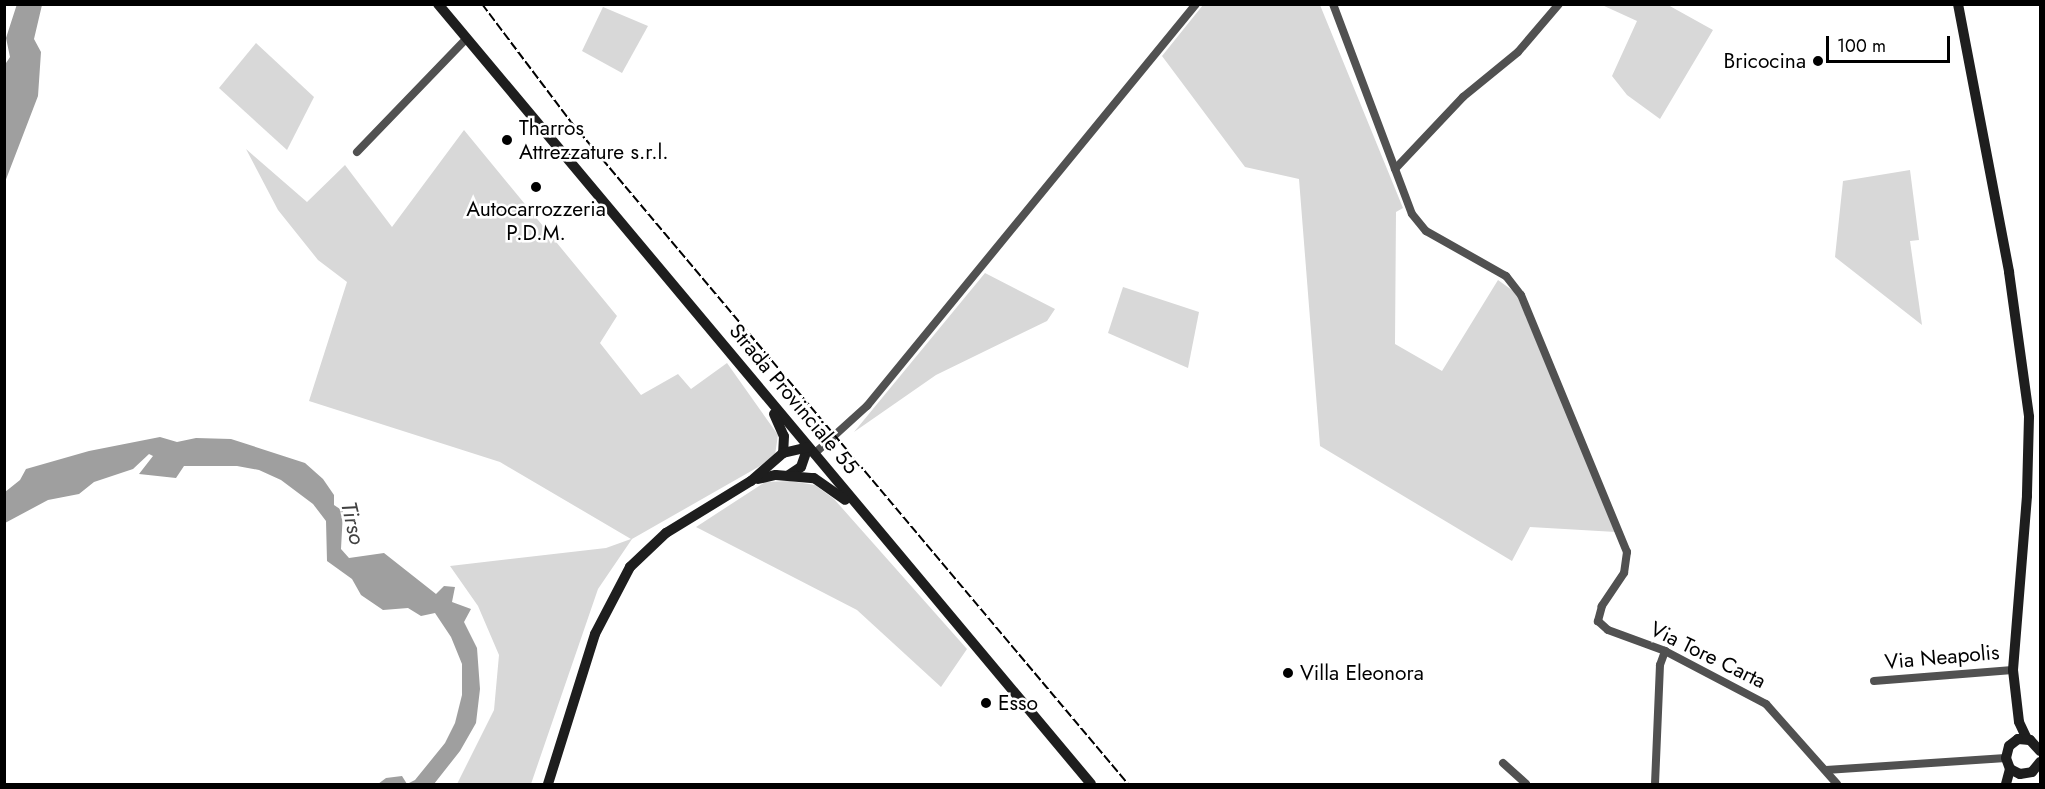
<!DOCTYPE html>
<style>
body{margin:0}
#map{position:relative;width:2045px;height:789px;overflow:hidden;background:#fff;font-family:Jost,sans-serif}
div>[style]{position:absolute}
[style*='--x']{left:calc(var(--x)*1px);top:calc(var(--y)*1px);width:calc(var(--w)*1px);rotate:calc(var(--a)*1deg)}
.green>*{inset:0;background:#d8d8d8}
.water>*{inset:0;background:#9f9f9f}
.street>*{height:8px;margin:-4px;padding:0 4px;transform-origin:4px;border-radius:4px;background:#515151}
.secondary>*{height:10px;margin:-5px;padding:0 5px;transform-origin:5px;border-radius:5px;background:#1e1e1e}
.rail>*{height:2px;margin-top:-1px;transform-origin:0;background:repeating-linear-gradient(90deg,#000 0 9px,transparent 0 12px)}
.dots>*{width:16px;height:16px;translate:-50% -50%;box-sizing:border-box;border:3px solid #fff;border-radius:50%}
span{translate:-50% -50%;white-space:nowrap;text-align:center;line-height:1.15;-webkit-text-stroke:5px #fff;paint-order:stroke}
.poi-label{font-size:21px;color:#000}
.right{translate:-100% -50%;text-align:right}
.left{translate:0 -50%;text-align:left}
.street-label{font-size:21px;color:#000}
.water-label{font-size:22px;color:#404040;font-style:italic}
.frame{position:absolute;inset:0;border:6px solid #000;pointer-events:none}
.scale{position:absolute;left:1826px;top:36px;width:124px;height:27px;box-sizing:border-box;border:3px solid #000;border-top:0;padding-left:8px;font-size:18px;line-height:21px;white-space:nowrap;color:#000;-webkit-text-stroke:4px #fff;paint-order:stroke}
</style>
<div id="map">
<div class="green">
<div style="clip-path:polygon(1203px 5px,1320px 5px,1403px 208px,1396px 212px,1395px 344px,1442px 371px,1498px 280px,1516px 293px,1616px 532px,1530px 527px,1512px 561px,1320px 446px,1299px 179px,1245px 167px,1162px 56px)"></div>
<div style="clip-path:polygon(1602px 5px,1668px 5px,1713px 30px,1660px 119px,1627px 95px,1612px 76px,1637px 21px)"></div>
<div style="clip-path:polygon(603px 7px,648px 26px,622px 73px,582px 51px)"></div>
<div style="clip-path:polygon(256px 43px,314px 97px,287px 150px,219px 88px)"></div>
<div style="clip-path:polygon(464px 130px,617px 316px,600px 343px,641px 395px,678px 374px,691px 389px,727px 363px,778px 435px,775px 455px,760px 466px,632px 539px,598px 589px,531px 784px,457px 784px,494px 710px,499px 655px,478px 606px,450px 566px,606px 548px,631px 539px,500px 462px,309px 401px,347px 282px,318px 260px,278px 210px,246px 149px,307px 202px,345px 165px,392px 227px)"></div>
<div style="clip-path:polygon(1910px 170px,1919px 240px,1910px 241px,1922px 325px,1835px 257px,1843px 181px)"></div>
<div style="clip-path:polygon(985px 273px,1055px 309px,1047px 321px,936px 375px,854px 432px)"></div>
<div style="clip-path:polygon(1123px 287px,1199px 312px,1188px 368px,1108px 333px)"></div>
<div style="clip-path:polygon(790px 481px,815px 485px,834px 499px,967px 649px,941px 687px,857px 610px,696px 527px,765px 482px)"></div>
</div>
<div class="water">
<div style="clip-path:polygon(17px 4px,42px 5px,34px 39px,41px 52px,38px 96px,5px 182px,4px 66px,10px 57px,6px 38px)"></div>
<div style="clip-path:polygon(160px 437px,177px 442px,196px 438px,231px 439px,305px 463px,323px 479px,334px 495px,334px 505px,343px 511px,341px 549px,349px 558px,384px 553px,436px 594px,444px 586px,455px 587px,452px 602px,471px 609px,464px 622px,477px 648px,480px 689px,476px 723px,460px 751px,434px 784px,378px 784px,386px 778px,402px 776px,407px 784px,415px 780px,445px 743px,455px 723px,462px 695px,462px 664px,451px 637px,435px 613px,421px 616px,408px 608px,383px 610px,361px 595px,352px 579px,327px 561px,326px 521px,313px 504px,281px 480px,259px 470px,237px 466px,184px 466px,176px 478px,139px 474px,153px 456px,149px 454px,133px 469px,94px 482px,79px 494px,48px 500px,5px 523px,5px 492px,20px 480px,26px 469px,89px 451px)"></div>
</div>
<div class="street">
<div style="--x:1333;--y:4;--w:224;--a:69.4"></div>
<div style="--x:1412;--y:214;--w:22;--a:51"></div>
<div style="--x:1426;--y:231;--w:92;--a:29.4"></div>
<div style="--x:1506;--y:276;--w:24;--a:52"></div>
<div style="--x:1521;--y:295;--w:278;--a:67.6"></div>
<div style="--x:1627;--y:552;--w:21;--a:98"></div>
<div style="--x:1624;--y:573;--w:40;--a:124"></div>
<div style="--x:1602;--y:606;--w:16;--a:105"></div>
<div style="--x:1598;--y:621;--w:13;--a:42"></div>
<div style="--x:1608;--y:630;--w:61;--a:20.2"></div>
<div style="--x:1665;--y:651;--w:114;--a:27.7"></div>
<div style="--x:1766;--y:704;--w:107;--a:48.4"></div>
<div style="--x:357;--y:152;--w:158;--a:-46"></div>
<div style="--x:1395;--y:169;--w:99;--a:-46.6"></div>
<div style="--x:1463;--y:97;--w:71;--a:-39.3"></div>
<div style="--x:1518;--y:52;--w:63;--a:-49.5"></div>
<div style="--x:814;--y:454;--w:72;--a:-42.2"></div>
<div style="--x:867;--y:406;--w:519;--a:-50.7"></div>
<div style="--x:1874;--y:681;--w:139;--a:-4.5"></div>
<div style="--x:1503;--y:763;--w:31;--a:42"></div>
<div style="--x:1826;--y:770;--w:180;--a:-3.8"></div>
<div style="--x:1655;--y:784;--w:119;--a:-87.6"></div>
<div style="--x:1660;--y:665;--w:15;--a:-70"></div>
</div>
<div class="secondary">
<div style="--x:438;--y:4;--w:1017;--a:50.06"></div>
<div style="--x:1958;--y:4;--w:273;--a:79.2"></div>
<div style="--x:2009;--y:272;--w:146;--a:82.1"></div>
<div style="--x:2029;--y:417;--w:79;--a:91.5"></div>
<div style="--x:2027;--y:496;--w:175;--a:94.6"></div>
<div style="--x:2013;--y:670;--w:52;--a:83.4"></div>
<div style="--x:2019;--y:722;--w:19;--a:65"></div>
<div style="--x:774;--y:414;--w:24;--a:66"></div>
<div style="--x:784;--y:436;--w:17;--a:93"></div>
<div style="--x:789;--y:475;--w:14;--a:-34"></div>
<div style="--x:801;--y:467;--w:21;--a:-71"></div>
<div style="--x:758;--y:479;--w:18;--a:-13"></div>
<div style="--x:776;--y:475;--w:38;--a:5"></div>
<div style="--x:814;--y:478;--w:38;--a:35"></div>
<div style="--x:2040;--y:751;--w:15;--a:-132"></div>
<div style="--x:2030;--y:740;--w:12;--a:-175"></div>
<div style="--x:2018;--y:739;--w:11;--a:142"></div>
<div style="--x:2009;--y:746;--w:12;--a:104"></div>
<div style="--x:2006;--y:758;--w:12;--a:70"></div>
<div style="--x:2010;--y:769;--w:11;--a:27"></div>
<div style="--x:2020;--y:774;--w:12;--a:-9"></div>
<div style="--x:2032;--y:772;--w:13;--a:-51"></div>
<div style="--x:548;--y:784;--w:157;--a:-72.6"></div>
<div style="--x:595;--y:634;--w:76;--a:-62.4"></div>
<div style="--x:630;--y:567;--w:50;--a:-43.4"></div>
<div style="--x:666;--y:533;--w:100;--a:-31.5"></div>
<div style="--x:751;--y:481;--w:43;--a:-41.2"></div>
<div style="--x:783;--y:453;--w:26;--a:-13"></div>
<div style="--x:2006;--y:784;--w:16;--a:-75"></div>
</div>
<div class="rail">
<div style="--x:482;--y:4;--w:148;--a:53"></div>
<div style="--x:571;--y:122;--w:865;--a:49.92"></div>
</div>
<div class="dots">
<div style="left:1818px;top:61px;background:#000"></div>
<div style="left:507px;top:140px;background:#000"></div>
<div style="left:536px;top:187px;background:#000"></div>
<div style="left:1288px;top:673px;background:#000"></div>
<div style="left:986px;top:703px;background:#000"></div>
</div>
<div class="poi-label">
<span class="right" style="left:1806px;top:61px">Bricocina</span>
<span class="left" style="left:519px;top:140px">Tharros<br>Attrezzature s.r.l.</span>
<span style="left:536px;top:221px">Autocarrozzeria<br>P.D.M.</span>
<span class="left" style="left:1300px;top:673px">Villa Eleonora</span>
<span class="left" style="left:998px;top:703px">Esso</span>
</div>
<div class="street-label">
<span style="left:794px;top:399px;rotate:50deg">Strada Provinciale 55</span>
<span style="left:1708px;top:655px;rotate:26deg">Via Tore Carta</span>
<span style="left:1942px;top:657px;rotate:-5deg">Via Neapolis</span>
</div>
<div class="water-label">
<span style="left:353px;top:523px;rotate:77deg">Tirso</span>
</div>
<div class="frame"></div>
<div class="scale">100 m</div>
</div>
